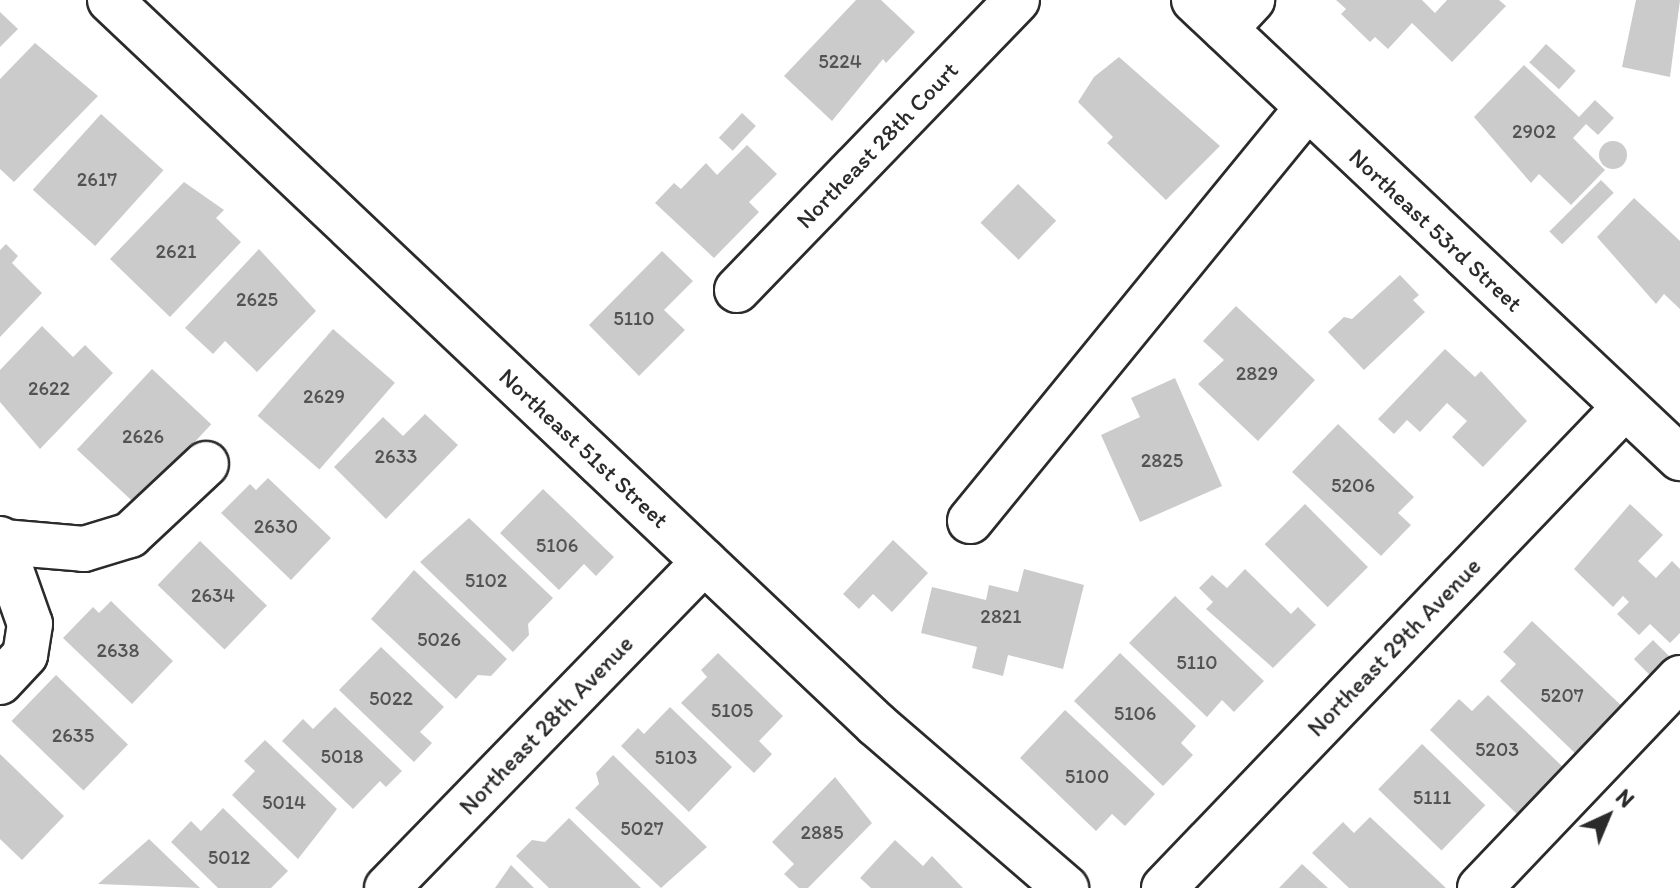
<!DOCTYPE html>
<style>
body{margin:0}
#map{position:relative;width:1680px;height:888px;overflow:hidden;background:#fff;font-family:Itim,sans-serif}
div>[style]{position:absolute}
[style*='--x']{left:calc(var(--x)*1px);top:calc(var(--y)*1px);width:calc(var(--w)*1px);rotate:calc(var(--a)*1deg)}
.building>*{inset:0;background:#cbcbcb;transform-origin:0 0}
.round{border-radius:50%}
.roads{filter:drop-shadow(2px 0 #2b2b2b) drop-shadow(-2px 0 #2b2b2b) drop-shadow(0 2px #2b2b2b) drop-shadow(0 -2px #2b2b2b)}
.minor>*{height:44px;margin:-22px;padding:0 22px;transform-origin:22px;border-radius:22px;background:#fff}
span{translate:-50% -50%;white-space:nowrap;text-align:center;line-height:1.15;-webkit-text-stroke:7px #fff;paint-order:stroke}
.number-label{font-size:20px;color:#535353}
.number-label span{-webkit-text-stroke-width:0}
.street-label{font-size:24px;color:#2b2b2b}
.north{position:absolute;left:1568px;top:776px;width:80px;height:80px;-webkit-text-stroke:6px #fff;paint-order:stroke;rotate:44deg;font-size:22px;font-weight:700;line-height:32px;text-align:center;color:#2b2b2b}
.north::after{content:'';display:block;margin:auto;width:28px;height:36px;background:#2b2b2b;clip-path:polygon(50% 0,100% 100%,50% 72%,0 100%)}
</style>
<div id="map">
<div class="building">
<div style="clip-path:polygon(856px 0,881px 0,915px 32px,886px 63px,883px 59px,832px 121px,784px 76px)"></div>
<div style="clip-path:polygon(1336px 0,1422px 0,1435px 13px,1447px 0,1499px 0,1506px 6px,1452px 62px,1412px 23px,1388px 49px,1375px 37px,1370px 42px,1341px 14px,1346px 9px)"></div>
<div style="clip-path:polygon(1636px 0,1680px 0,1670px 77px,1622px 67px)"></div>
<div style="clip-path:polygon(0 12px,18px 29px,0 47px)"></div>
<div style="clip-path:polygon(35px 43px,98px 96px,14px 182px,0 169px,0 79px)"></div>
<div style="left:1546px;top:44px;width:40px;height:25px;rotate:42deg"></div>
<div style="clip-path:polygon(1119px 57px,1220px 146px,1166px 200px,1107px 143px,1113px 137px,1078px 102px,1094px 77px)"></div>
<div style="clip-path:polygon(1524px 65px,1579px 117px,1595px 100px,1614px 118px,1598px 135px,1586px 124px,1573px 138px,1605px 170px,1571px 205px,1539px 174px,1531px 183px,1474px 117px)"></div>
<div style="left:742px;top:113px;width:19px;height:34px;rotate:43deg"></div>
<div style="left:101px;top:114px;width:84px;height:102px;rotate:42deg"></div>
<div class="round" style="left:1599px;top:141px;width:28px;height:28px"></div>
<div style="clip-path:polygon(747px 145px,777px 174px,749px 202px,759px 212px,714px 258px,655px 203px,674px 183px,681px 189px,706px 163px,717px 175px)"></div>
<div style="left:1601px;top:180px;width:18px;height:73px;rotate:45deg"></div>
<div style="clip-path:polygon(184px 182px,224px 210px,216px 218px,241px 242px,170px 317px,110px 259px)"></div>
<div style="left:1018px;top:184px;width:53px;height:54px;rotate:44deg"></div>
<div style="clip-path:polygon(1634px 198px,1680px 241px,1680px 309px,1664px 294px,1656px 304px,1597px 237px)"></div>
<div style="clip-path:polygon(6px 244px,18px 256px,12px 263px,42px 293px,0 337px,0 250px)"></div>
<div style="clip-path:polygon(259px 249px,316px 311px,257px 372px,225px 341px,213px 354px,185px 328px)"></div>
<div style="clip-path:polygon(662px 251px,693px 281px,664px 310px,685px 330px,639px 376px,589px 325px)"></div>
<div style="clip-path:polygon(1400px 275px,1419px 295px,1413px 300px,1425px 312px,1364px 370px,1328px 332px,1344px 317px,1352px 319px)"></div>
<div style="clip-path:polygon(1236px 306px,1315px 380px,1258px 441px,1198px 384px,1224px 360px,1203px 341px)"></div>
<div style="clip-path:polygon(42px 326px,73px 357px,85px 345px,113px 373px,40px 449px,0 402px,0 370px)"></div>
<div style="left:333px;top:329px;width:82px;height:115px;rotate:41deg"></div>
<div style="clip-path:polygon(1445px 349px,1475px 377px,1481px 371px,1527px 421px,1483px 467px,1452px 437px,1467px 421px,1447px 403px,1420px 432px,1407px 420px,1394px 434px,1378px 419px)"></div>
<div style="left:152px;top:369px;width:81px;height:110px;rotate:43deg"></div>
<div style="clip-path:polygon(1175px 378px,1222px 486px,1140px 522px,1101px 435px,1140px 417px,1131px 398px)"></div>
<div style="clip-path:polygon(425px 414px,458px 445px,386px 519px,334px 467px,383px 417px,403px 436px)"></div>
<div style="clip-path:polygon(1338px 424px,1414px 497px,1398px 513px,1411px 525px,1381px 556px,1292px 472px)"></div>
<div style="clip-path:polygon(268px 478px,331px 538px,291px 580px,221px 513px,250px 484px,256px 490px)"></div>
<div style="clip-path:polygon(543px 489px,614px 557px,596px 576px,584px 564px,559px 590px,500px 533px)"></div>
<div style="left:1305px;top:504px;width:89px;height:57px;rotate:45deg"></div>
<div style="clip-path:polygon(1630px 504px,1663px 535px,1638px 561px,1656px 578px,1672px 561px,1680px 569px,1680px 633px,1670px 643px,1650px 624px,1639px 635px,1617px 614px,1629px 602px,1623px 596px,1613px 607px,1574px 569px)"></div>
<div style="clip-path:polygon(469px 518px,553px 598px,528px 624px,529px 635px,513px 652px,420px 562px)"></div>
<div style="clip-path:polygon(893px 540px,928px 573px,892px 612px,873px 594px,859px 609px,843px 594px)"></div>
<div style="left:200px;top:541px;width:93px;height:61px;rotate:44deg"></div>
<div style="clip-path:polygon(1024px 569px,1084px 585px,1063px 669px,1008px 655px,1003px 676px,972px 668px,977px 647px,921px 633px,932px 587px,986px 600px,989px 585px,1018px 592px)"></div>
<div style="clip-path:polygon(1245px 569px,1291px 614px,1298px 607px,1316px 625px,1273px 668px,1206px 609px,1213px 602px,1199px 588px,1212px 575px,1227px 588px)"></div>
<div style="clip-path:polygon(414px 570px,507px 659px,491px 676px,478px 675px,456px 699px,371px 619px)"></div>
<div style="clip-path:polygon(1175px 596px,1264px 681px,1234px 712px,1222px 700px,1207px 717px,1129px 643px)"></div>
<div style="clip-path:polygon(111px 601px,173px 661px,132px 704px,63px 638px,93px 607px,99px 613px)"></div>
<div style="clip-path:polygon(1532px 621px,1625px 709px,1579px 757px,1500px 681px,1516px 664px,1503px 652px)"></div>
<div style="left:1653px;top:640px;width:27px;height:27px;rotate:45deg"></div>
<div style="clip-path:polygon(381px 647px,444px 707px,420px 732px,432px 743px,414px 762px,339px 690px)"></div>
<div style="clip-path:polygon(718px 653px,783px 716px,759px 741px,772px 754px,754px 773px,681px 703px,707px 677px,701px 670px)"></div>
<div style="clip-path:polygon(1120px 653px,1196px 726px,1181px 743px,1193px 755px,1163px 786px,1074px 701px)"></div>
<div style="left:56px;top:675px;width:100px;height:64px;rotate:44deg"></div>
<div style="clip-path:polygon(1488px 695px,1565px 769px,1520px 817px,1430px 730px,1459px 699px,1472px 711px)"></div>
<div style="clip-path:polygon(335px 707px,402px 771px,386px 787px,380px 781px,353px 809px,282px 741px,303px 719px,313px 729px)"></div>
<div style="clip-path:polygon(670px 707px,732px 767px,689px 812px,621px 746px,638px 728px,644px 734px)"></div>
<div style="clip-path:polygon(1065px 710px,1155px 794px,1125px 826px,1112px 814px,1096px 831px,1020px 758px)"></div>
<div style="clip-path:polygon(265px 740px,337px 809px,298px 859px,232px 795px,255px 771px,244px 761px)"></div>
<div style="left:1422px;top:744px;width:88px;height:63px;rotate:44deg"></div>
<div style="clip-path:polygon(0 754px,64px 816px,22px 860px,0 839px)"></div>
<div style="clip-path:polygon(613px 755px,707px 847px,661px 888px,575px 808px,599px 784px,596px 773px)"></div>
<div style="clip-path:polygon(835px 777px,872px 823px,808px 888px,799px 888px,784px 874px,794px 864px,772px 842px)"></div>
<div style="clip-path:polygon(223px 808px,288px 871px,271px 888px,218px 888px,171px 842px,191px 821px,201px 831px)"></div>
<div style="clip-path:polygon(1370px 817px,1446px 888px,1349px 888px,1312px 853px,1343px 822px,1354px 833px)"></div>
<div style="clip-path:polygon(569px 818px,641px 888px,549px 888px,516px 856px,532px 840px,545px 842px)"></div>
<div style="clip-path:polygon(149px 839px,200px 888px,98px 884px)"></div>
<div style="clip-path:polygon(895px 840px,923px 866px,932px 856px,963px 888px,871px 888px,860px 878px)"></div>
<div style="clip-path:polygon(1302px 864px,1328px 888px,1279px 888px)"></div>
<div style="clip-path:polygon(511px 865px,534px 888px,495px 888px)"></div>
</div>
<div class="roads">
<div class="minor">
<div style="--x:110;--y:0;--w:1055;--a:43.39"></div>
<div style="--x:877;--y:725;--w:250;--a:40.8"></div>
<div style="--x:1194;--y:0;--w:668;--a:43.3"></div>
<div style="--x:1225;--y:29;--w:40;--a:-47"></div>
<div style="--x:737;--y:290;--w:403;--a:-46"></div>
<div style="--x:970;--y:521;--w:534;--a:-50.77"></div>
<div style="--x:0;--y:539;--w:90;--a:70.6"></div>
<div style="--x:30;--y:624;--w:31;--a:99"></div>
<div style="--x:25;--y:655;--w:37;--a:133"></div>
<div style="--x:3;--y:542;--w:81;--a:4.9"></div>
<div style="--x:84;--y:549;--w:48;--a:-16.9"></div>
<div style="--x:130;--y:535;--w:104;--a:-43.1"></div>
<div style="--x:387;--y:888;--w:455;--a:-45.8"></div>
<div style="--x:1164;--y:888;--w:666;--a:-46.22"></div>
<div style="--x:1480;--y:888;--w:290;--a:-46.4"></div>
</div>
</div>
<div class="number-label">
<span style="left:840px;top:61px">5224</span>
<span style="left:1534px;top:131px">2902</span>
<span style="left:97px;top:179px">2617</span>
<span style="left:176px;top:251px">2621</span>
<span style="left:257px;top:299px">2625</span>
<span style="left:634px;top:318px">5110</span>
<span style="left:1257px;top:373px">2829</span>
<span style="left:49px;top:388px">2622</span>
<span style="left:324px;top:396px">2629</span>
<span style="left:143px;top:436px">2626</span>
<span style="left:396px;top:456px">2633</span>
<span style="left:1162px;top:460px">2825</span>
<span style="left:1353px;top:485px">5206</span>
<span style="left:276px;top:526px">2630</span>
<span style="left:557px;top:545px">5106</span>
<span style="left:486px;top:580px">5102</span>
<span style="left:213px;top:595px">2634</span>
<span style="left:1001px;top:616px">2821</span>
<span style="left:439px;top:639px">5026</span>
<span style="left:118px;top:650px">2638</span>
<span style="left:1197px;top:662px">5110</span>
<span style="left:1562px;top:695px">5207</span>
<span style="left:391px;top:698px">5022</span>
<span style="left:732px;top:710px">5105</span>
<span style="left:1135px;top:713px">5106</span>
<span style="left:73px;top:735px">2635</span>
<span style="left:1497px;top:749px">5203</span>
<span style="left:342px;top:756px">5018</span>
<span style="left:676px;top:757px">5103</span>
<span style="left:1087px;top:776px">5100</span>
<span style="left:1432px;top:797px">5111</span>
<span style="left:284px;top:802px">5014</span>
<span style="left:642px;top:828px">5027</span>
<span style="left:822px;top:832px">2885</span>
<span style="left:229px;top:857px">5012</span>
</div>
<div class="street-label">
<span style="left:877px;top:145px;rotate:-46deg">Northeast 28th Court</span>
<span style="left:1436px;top:230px;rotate:43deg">Northeast 53rd Street</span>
<span style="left:584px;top:448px;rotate:43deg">Northeast 51st Street</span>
<span style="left:1394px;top:647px;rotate:-46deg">Northeast 29th Avenue</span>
<span style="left:546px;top:725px;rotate:-46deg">Northeast 28th Avenue</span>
</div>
<div class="north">N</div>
</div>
